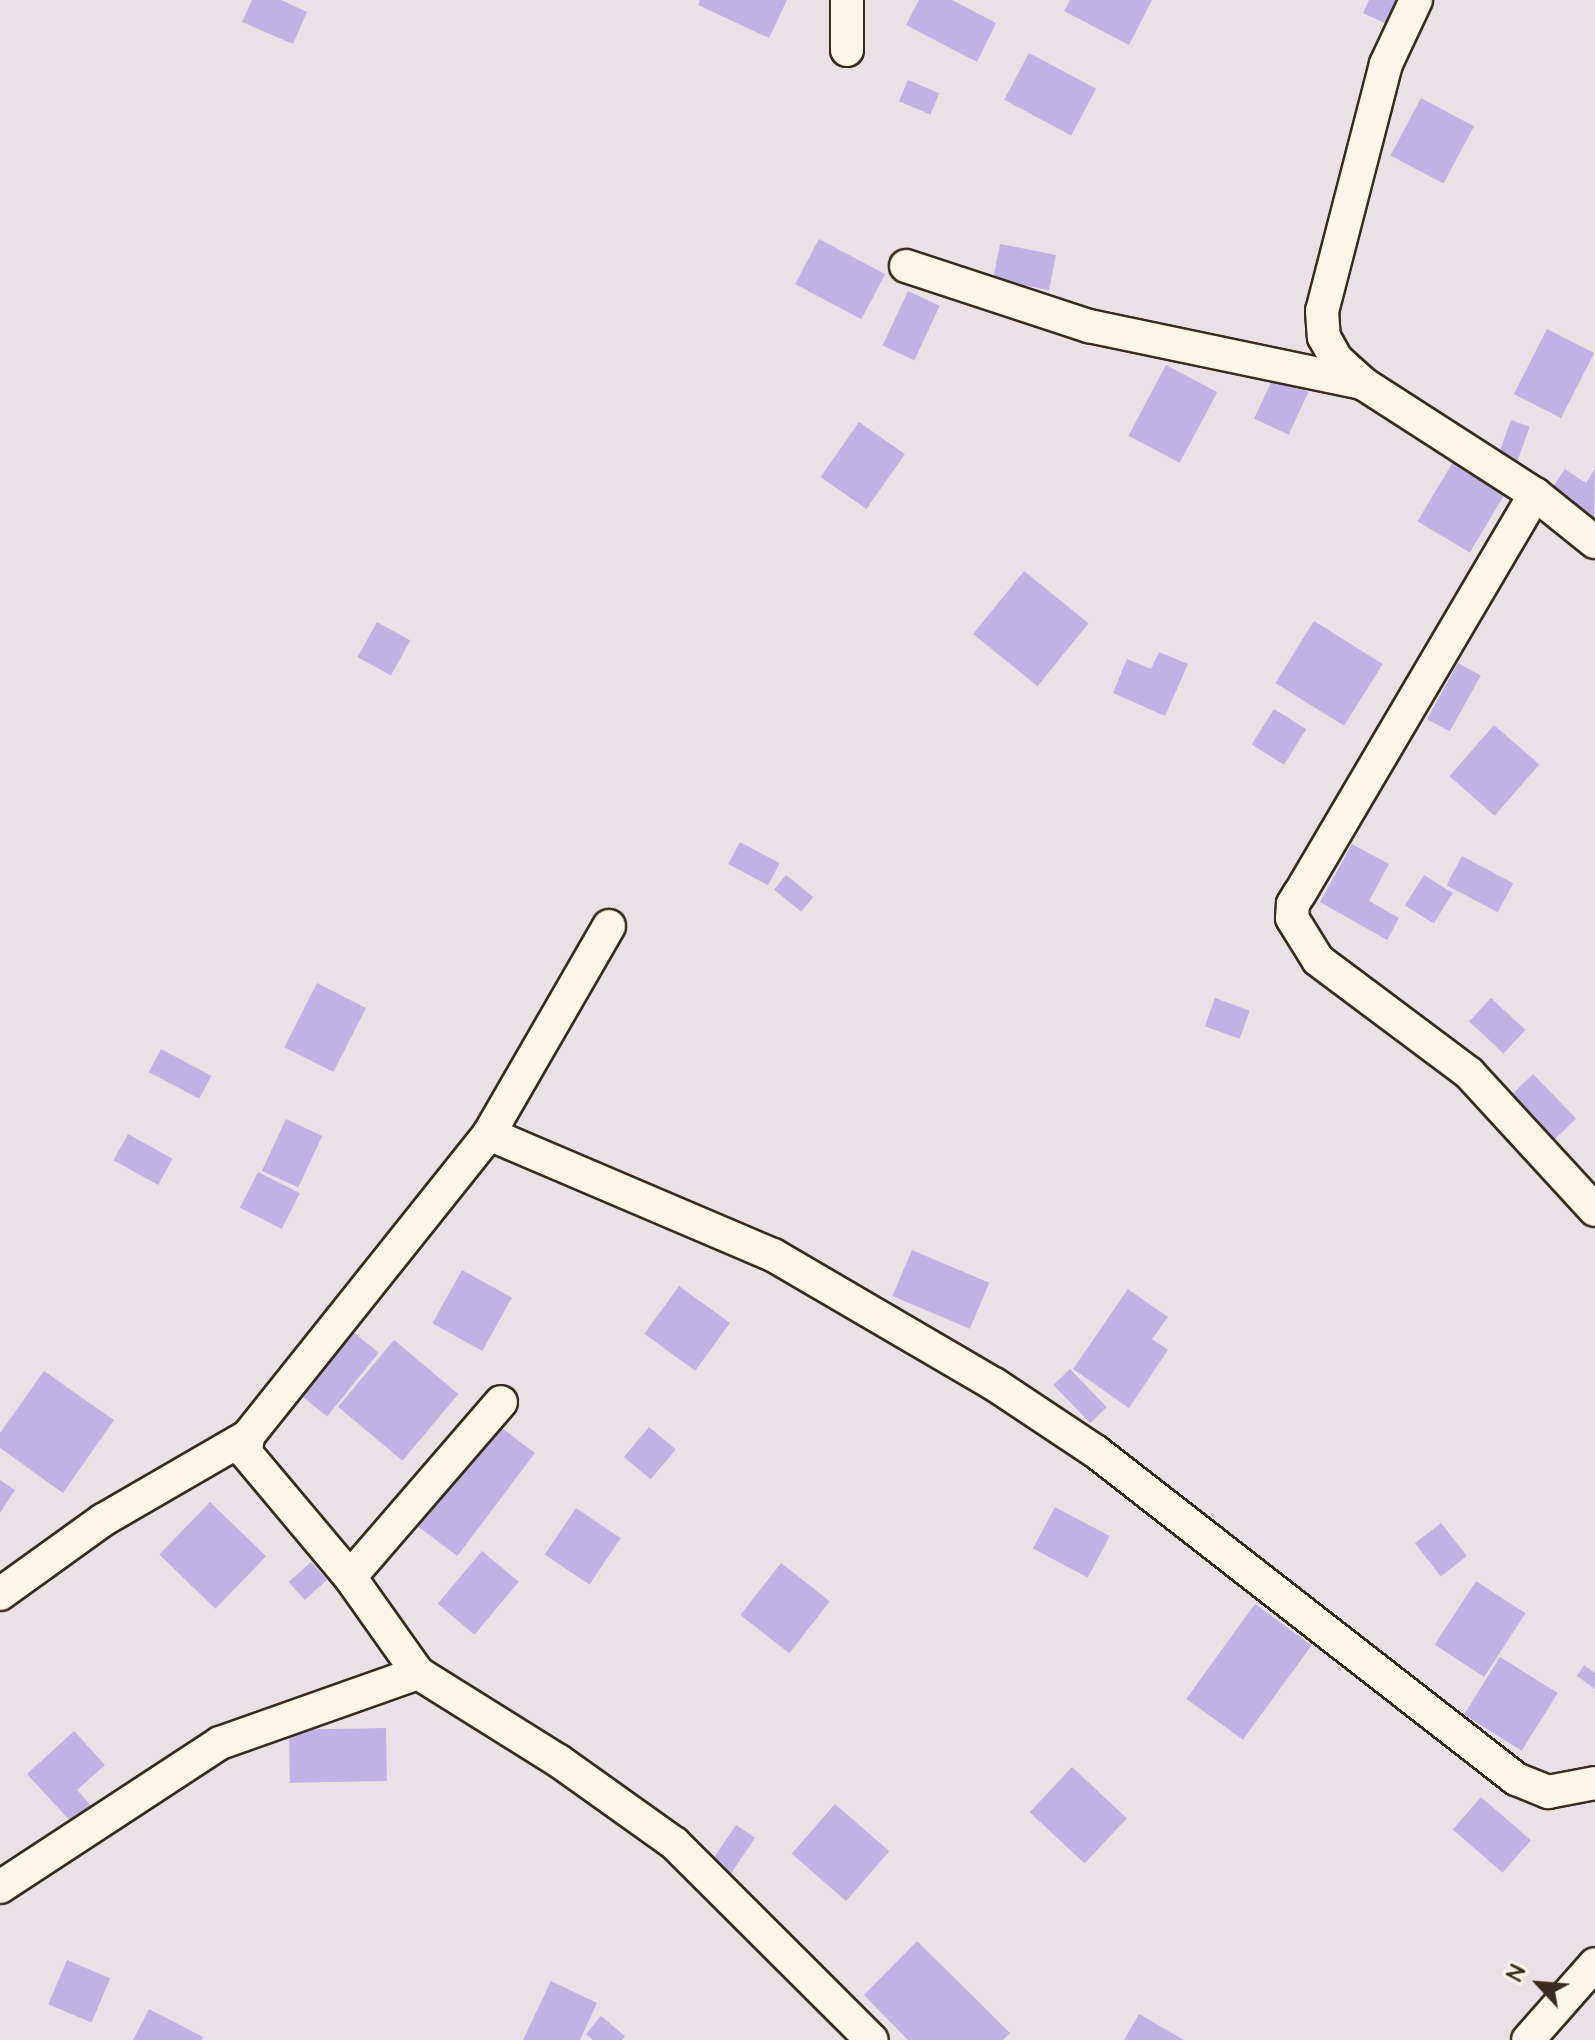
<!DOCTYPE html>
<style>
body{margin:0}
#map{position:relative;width:1595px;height:2040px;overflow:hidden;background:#e9e1e5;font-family:"Architects Daughter",sans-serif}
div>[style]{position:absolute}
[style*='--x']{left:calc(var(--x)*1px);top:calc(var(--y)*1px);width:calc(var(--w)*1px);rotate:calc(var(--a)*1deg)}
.building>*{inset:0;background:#beb3e4;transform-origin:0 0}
.roads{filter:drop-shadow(2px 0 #3b2a1e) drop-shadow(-2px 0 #3b2a1e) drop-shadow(0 2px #3b2a1e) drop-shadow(0 -2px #3b2a1e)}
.minor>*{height:32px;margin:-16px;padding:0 16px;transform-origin:16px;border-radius:16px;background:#fcf5e5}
span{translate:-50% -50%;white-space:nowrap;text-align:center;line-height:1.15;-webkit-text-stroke:6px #fcf5e5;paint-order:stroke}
.north{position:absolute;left:1499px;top:1944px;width:80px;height:80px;-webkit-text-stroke:6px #fcf5e5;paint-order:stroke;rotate:296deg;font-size:22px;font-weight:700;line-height:32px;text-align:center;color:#3b2a1e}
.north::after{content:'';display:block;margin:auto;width:28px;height:36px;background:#3b2a1e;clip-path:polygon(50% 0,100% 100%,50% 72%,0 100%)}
</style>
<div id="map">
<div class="building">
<div style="clip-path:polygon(252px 0,281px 0,307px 12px,293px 44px,242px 22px)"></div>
<div style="clip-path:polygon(700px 0,787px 0,769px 38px,698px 5px)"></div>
<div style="clip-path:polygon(919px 0,952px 0,996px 23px,977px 62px,906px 25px)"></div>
<div style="clip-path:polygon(1070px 0,1152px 0,1129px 45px,1064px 11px)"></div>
<div style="clip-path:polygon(1369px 0,1401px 0,1389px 25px,1363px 13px)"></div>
<div style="left:1029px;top:53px;width:76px;height:53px;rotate:28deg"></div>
<div style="left:908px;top:80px;width:34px;height:23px;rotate:23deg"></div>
<div style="left:1421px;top:98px;width:60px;height:65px;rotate:28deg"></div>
<div style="left:819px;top:239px;width:75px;height:51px;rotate:28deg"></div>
<div style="left:1000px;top:244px;width:57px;height:36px;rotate:11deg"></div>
<div style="left:908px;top:291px;width:35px;height:60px;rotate:25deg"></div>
<div style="left:1547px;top:329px;width:53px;height:73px;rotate:27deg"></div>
<div style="left:1166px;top:365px;width:58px;height:80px;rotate:28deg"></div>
<div style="left:1274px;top:376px;width:38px;height:47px;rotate:25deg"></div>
<div style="left:1511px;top:420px;width:20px;height:40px;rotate:20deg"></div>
<div style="left:859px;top:422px;width:56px;height:67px;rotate:35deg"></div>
<div style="left:1453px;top:462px;width:61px;height:69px;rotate:31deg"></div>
<div style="clip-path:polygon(1565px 469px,1586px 483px,1595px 469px,1594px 522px,1549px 493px)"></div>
<div style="left:1024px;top:571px;width:83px;height:81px;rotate:39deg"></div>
<div style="left:1314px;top:621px;width:81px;height:73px;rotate:32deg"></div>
<div style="left:377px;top:622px;width:38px;height:40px;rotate:29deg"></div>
<div style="clip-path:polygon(1159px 652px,1188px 664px,1165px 716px,1113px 693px,1127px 659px,1151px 669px)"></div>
<div style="left:1458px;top:663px;width:26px;height:64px;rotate:29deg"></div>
<div style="left:1274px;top:709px;width:38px;height:42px;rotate:32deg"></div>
<div style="left:1494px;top:725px;width:60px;height:68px;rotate:41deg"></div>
<div style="left:740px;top:842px;width:45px;height:25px;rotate:28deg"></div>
<div style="clip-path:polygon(1352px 844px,1389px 864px,1369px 901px,1399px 918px,1387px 940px,1320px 902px)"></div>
<div style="left:1462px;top:856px;width:58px;height:33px;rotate:28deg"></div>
<div style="left:786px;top:875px;width:35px;height:19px;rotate:39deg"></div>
<div style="left:1424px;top:875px;width:34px;height:36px;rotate:32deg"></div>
<div style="left:317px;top:983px;width:55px;height:72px;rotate:27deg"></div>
<div style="left:1215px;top:998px;width:37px;height:30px;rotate:20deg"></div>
<div style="left:1491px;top:998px;width:47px;height:32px;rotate:43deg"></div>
<div style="left:161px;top:1049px;width:57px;height:26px;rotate:28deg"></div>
<div style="left:1533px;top:1074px;width:62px;height:39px;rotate:46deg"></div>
<div style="left:286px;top:1119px;width:40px;height:57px;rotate:25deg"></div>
<div style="left:128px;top:1134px;width:51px;height:30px;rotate:29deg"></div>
<div style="left:258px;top:1172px;width:47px;height:40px;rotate:27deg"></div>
<div style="left:912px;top:1250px;width:84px;height:50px;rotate:23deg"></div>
<div style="left:462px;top:1270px;width:57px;height:61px;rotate:29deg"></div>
<div style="left:679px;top:1286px;width:63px;height:59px;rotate:36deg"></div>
<div style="clip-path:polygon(1128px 1289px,1168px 1317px,1152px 1339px,1168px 1350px,1129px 1408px,1073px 1369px)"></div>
<div style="left:353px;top:1332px;width:33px;height:82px;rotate:39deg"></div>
<div style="left:394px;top:1340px;width:84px;height:87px;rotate:40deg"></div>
<div style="left:1070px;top:1369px;width:53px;height:23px;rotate:46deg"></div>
<div style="clip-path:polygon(44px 1371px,114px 1420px,63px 1493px,0 1448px,0 1433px)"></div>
<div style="left:495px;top:1423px;width:50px;height:129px;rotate:37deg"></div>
<div style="left:649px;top:1427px;width:35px;height:39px;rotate:40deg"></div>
<div style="clip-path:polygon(0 1480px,15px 1490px,0 1513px)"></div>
<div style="left:210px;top:1502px;width:78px;height:73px;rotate:44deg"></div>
<div style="left:1055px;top:1507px;width:62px;height:47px;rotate:28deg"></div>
<div style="left:576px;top:1508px;width:54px;height:56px;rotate:34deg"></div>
<div style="left:1441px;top:1523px;width:42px;height:33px;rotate:52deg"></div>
<div style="left:482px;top:1551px;width:48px;height:69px;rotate:40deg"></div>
<div style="left:311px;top:1562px;width:24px;height:30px;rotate:48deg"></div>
<div style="left:781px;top:1563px;width:62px;height:66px;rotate:38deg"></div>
<div style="left:1476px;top:1581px;width:59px;height:76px;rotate:33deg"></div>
<div style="left:1255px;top:1604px;width:70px;height:117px;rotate:36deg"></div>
<div style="left:1500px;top:1657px;width:68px;height:68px;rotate:32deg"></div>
<div style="clip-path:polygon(1584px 1665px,1595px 1673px,1595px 1689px,1577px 1676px)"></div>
<div style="left:386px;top:1728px;width:53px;height:97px;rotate:89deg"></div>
<div style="clip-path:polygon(74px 1731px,105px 1765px,77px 1790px,91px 1806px,72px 1823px,27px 1774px)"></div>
<div style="left:1072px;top:1767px;width:75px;height:62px;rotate:43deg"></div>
<div style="left:1481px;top:1797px;width:66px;height:43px;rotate:41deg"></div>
<div style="left:835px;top:1804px;width:72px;height:66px;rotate:41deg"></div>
<div style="left:736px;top:1825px;width:23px;height:43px;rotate:34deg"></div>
<div style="clip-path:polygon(917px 1941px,1010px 2033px,1003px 2040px,908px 2040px,864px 1995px)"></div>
<div style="left:67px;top:1960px;width:47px;height:48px;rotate:23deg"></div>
<div style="clip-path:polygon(551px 1981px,597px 2003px,580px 2040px,523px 2040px)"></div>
<div style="clip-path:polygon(149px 2009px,203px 2037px,202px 2040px,133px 2040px)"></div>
<div style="clip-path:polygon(1139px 2014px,1184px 2040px,1124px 2040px)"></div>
<div style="clip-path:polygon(601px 2016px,625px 2036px,622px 2040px,593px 2040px,586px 2034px)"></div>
</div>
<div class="roads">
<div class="minor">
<div style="--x:847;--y:0;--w:50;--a:90"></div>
<div style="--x:1416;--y:0;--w:71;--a:115.1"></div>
<div style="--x:1386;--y:64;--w:255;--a:104.5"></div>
<div style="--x:1322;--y:311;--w:26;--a:86"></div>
<div style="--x:1324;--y:337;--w:25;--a:61"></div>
<div style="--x:1336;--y:359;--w:38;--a:42"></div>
<div style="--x:1364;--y:384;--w:203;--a:32.8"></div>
<div style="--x:1535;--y:494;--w:77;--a:38.7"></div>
<div style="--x:906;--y:266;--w:193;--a:18.2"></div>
<div style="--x:1089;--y:326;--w:278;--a:11.8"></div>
<div style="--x:1535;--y:494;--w:464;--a:120.5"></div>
<div style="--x:1299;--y:894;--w:12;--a:121"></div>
<div style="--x:1293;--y:904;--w:14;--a:94"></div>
<div style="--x:1292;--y:918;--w:49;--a:58.2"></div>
<div style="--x:1318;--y:960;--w:189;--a:36.8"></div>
<div style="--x:1469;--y:1073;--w:186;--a:47.4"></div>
<div style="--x:609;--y:926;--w:240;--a:120"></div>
<div style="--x:489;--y:1134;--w:386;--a:128.6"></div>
<div style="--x:248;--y:1436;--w:17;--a:97"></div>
<div style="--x:246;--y:1453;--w:162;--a:50"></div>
<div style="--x:350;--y:1577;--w:118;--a:54.7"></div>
<div style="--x:418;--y:1673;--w:166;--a:32"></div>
<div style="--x:559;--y:1761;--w:141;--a:35.5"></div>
<div style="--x:674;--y:1843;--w:279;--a:44.9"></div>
<div style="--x:489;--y:1134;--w:309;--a:23.1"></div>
<div style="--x:773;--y:1255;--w:256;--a:30.3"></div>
<div style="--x:994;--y:1384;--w:121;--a:33.6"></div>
<div style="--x:1095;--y:1451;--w:534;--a:37.92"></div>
<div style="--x:1516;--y:1779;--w:35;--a:22"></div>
<div style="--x:1548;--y:1792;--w:48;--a:-10.8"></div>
<div style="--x:350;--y:1577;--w:231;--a:-49.2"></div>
<div style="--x:0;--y:1594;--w:127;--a:-35.7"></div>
<div style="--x:103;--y:1520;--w:168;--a:-30.1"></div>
<div style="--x:0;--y:1887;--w:263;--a:-33.2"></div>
<div style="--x:220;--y:1743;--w:210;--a:-19.5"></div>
<div style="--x:1528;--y:2040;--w:101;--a:-48.6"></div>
</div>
</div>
<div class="north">N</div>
</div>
